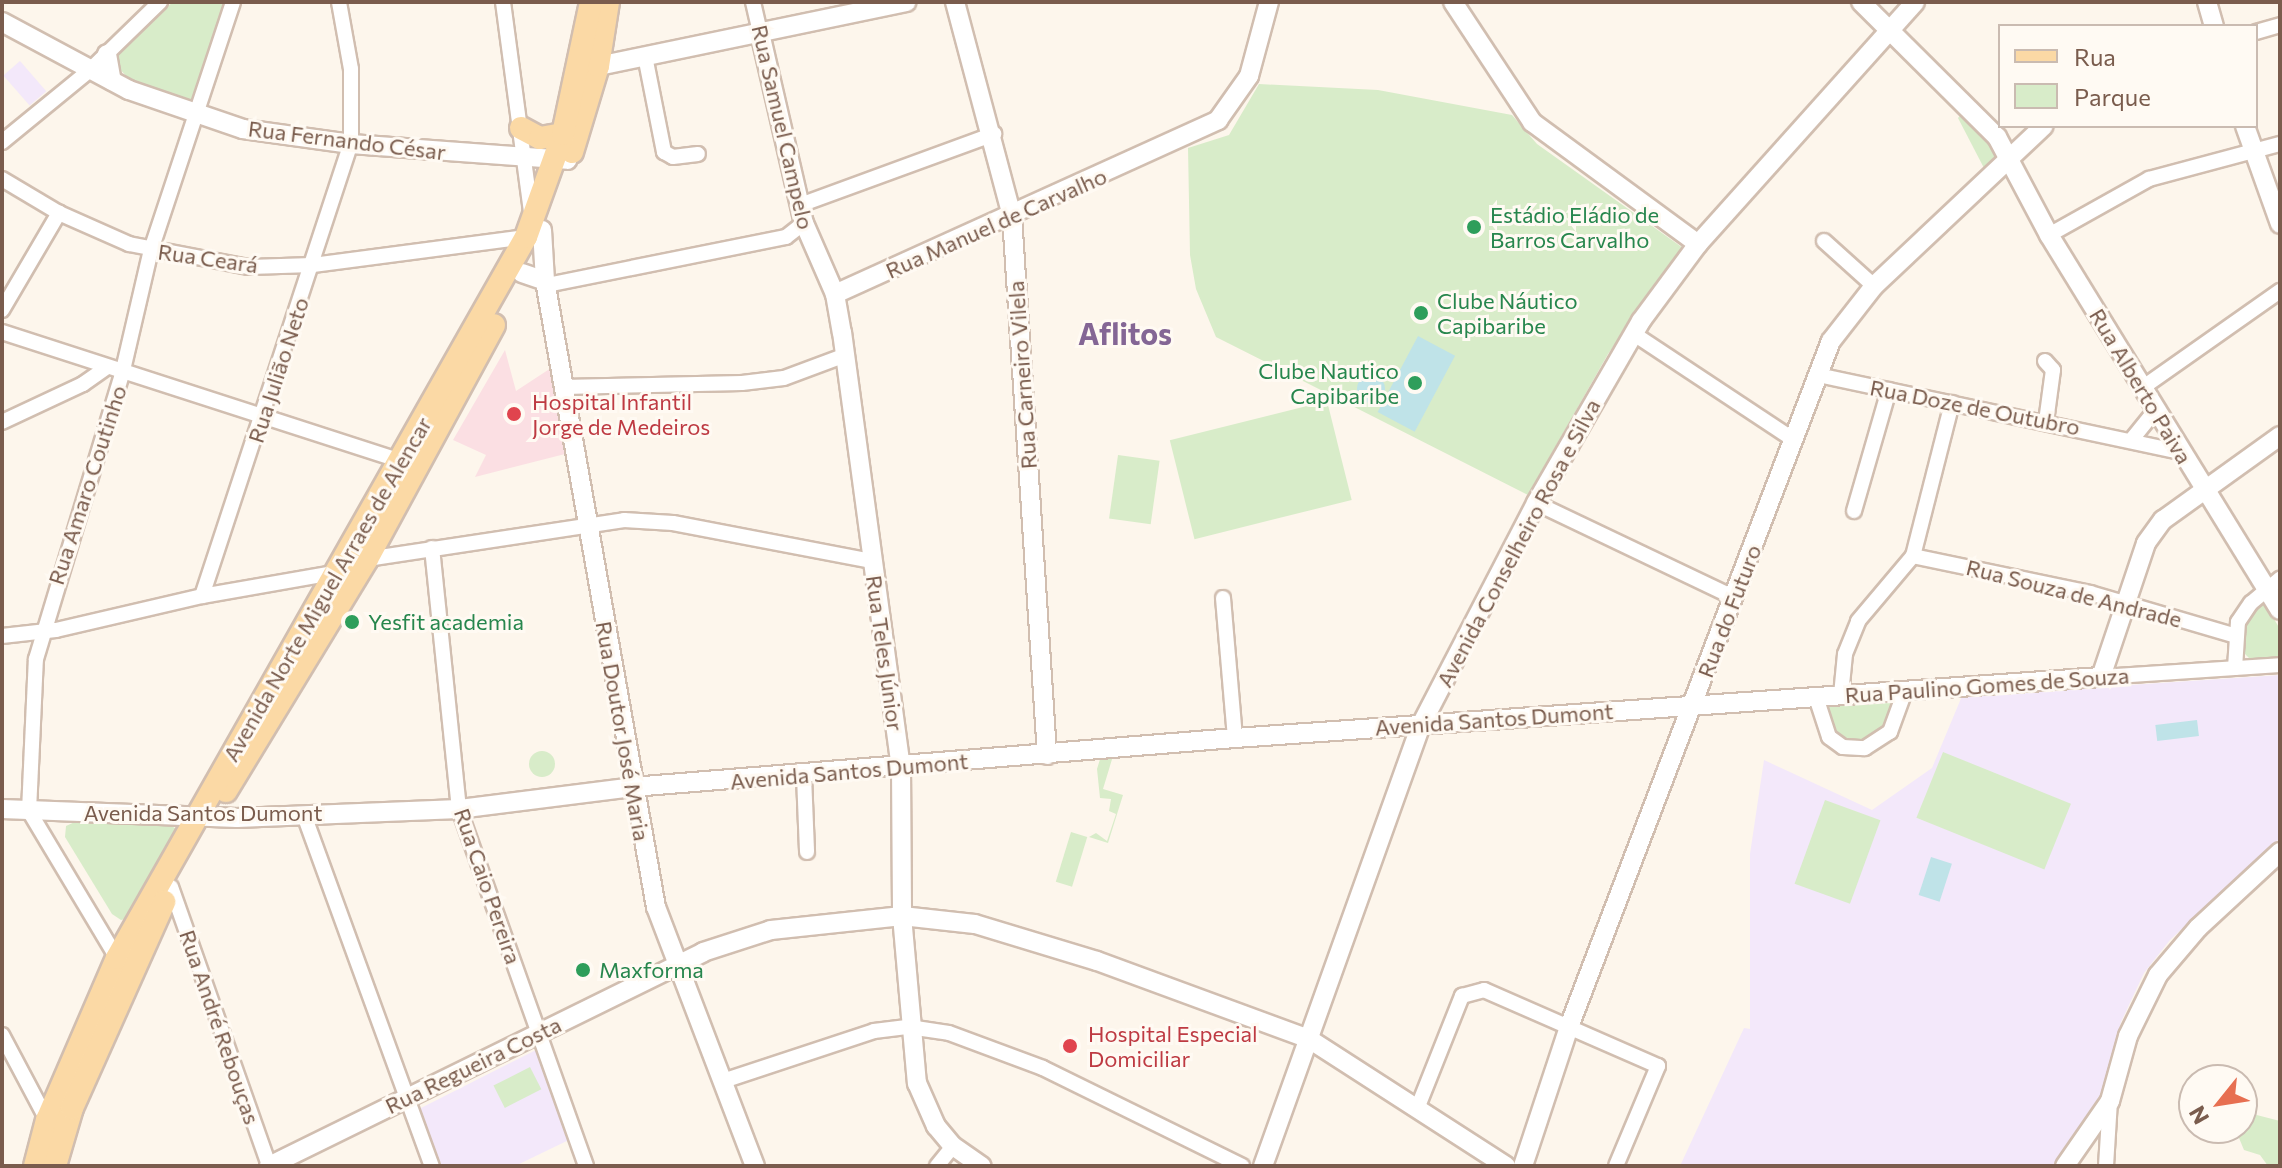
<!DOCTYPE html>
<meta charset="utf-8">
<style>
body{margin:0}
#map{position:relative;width:2282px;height:1168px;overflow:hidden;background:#fdf6ec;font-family:Commissioner,sans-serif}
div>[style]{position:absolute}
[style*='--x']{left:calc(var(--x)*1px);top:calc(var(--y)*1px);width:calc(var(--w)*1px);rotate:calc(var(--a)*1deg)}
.education>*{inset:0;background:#f3e8fa;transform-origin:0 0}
.medical>*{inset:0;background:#fbdfe3}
.green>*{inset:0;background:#d8ecc9;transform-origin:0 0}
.round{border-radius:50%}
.water>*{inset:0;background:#bfe3e8;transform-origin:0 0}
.roads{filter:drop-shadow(2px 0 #d1beb0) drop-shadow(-2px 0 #d1beb0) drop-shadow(0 2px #d1beb0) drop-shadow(0 -2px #d1beb0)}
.street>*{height:14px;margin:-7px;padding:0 7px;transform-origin:7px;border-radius:7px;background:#fff}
.secondary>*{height:18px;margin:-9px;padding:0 9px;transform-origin:9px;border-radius:9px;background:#fff}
.primary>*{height:22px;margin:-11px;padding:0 11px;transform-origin:11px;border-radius:11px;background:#fbd9a5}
.dots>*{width:22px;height:22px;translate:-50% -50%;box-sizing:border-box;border:4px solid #fffaf3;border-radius:50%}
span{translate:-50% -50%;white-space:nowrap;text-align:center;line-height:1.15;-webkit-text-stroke:6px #fffaf3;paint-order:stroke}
.street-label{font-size:22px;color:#7a5c4d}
.leisure-label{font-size:22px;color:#27864d}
.left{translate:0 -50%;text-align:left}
.right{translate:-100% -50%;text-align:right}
.health-label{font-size:22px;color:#be3a42}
.district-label{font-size:30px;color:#846695;font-weight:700}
.frame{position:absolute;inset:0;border:4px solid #7a5c4d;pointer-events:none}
.legend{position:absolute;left:1998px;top:24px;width:260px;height:104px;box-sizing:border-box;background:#fffaf3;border:2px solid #cabbb1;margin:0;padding:10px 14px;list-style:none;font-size:24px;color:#7a5c4d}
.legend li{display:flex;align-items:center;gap:16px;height:40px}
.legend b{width:40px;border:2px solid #cabbb1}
.north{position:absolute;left:2178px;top:1064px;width:80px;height:80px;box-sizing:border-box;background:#fffaf3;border:2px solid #cabbb1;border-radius:50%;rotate:240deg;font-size:22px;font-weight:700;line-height:32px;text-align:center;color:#7a5c4d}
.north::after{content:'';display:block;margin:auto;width:28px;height:36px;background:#e76f51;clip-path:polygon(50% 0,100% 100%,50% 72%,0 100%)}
</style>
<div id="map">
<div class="education">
<div style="left:20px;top:61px;width:40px;height:22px;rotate:49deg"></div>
<div style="clip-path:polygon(2280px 675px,2280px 838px,2170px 940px,2144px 973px,2121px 1022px,2103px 1091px,2055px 1166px,1680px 1166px,1744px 1028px,1750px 1029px,1750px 854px,1764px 760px,1872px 810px,1932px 768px,1962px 696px)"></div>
<div style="clip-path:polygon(536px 1050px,573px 1138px,515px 1166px,442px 1166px,419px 1109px)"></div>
</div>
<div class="medical">
<div style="clip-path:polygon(505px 350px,516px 391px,551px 368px,565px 454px,475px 477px,486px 455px,453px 440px)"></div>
</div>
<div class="green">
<div style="clip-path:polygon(173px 2px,224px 2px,191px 105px,129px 79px,115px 64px,115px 52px)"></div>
<div style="clip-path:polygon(1259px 84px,1378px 90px,1512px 115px,1537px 144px,1683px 248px,1608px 354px,1528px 495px,1216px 337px,1196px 289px,1190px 255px,1188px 148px,1229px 135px)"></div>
<div style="clip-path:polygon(1963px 112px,1998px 151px,1985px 170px,1958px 118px)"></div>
<div style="left:1327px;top:401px;width:102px;height:162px;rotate:76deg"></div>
<div style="left:1118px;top:455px;width:42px;height:64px;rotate:8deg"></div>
<div style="clip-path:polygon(2263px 601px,2280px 629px,2280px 658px,2251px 660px,2241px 650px,2240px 623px)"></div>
<div style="clip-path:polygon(1888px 696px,1896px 701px,1891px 719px,1880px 734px,1855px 745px,1837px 737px,1823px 715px,1826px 701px)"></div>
<div class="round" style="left:529px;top:751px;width:26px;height:26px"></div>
<div style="left:1943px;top:752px;width:138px;height:71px;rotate:22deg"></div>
<div style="clip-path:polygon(1101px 756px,1113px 756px,1103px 789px,1123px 795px,1108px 843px,1089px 837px,1096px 833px,1107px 841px,1116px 814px,1109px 811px,1111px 799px,1100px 798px,1097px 769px)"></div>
<div style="left:1825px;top:800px;width:59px;height:89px;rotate:20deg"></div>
<div style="clip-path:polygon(77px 821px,170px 825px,178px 830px,130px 918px,121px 920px,112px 914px,65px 837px,66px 826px)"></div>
<div style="left:1071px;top:832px;width:17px;height:52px;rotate:17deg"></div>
<div style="left:530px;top:1067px;width:25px;height:41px;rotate:63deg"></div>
<div style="clip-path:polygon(2245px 1112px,2280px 1121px,2280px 1166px,2268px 1166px,2260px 1155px,2244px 1150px,2239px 1138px)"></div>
</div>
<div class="water">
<div style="left:1418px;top:336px;width:42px;height:86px;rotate:28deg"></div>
<div class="round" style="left:1357px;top:375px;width:28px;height:28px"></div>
<div style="left:2197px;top:720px;width:16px;height:42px;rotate:83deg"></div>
<div style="left:1931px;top:857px;width:22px;height:40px;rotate:18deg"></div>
</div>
<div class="roads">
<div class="street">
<div style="--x:503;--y:2;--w:212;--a:82.4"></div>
<div style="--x:753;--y:2;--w:32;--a:77"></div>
<div style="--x:2256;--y:32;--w:25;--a:-16"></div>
<div style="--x:645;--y:56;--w:98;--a:78.8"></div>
<div style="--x:664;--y:152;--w:10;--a:29"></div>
<div style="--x:673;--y:157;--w:25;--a:-7"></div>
<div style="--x:2;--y:142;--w:114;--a:-39.3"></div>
<div style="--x:90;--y:70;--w:98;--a:-44.2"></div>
<div style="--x:2;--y:179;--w:66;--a:30.8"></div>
<div style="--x:59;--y:213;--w:77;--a:23.9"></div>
<div style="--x:129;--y:244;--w:122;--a:10.9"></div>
<div style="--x:249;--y:267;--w:64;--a:-1.8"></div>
<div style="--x:313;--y:265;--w:215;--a:-7.5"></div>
<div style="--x:800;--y:205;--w:207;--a:-20.1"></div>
<div style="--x:2049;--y:235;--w:115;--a:-29.2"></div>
<div style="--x:2149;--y:179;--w:136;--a:-15"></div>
<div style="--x:1824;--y:241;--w:67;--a:42"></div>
<div style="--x:547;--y:285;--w:244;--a:-11.4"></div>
<div style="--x:786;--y:237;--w:23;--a:-38"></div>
<div style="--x:2;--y:310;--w:113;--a:-59.6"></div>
<div style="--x:2;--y:332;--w:420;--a:17.9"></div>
<div style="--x:1634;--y:334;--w:192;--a:33.5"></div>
<div style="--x:2045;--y:361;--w:12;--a:48"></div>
<div style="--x:2053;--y:370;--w:52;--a:97.7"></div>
<div style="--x:1818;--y:375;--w:371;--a:12"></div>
<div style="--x:563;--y:387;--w:179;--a:-1.3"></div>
<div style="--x:742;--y:383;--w:42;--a:-6.8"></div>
<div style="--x:784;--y:378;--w:63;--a:-20.4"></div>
<div style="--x:2142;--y:388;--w:169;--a:-35.1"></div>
<div style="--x:2;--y:422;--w:89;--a:-25.1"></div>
<div style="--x:83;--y:384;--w:29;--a:-35"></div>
<div style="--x:2133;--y:438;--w:36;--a:-51"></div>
<div style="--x:1536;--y:503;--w:218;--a:25.5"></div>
<div style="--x:1854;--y:511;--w:126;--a:-73.9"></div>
<div style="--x:432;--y:548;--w:262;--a:84.1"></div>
<div style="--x:459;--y:809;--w:379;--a:70.4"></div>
<div style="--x:1913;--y:556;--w:181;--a:11.8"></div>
<div style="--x:2090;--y:593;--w:149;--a:16.4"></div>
<div style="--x:367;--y:559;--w:260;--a:-8.6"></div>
<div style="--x:624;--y:520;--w:49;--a:3.5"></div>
<div style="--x:673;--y:523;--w:203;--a:10.8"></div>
<div style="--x:202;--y:596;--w:476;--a:-71.8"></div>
<div style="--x:351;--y:144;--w:75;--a:-90"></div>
<div style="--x:351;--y:69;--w:68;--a:-100.2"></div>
<div style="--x:1223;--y:598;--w:141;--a:85.1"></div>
<div style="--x:2;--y:636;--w:54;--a:-6.3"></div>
<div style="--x:56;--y:630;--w:150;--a:-13.1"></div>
<div style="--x:202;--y:596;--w:134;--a:-9.9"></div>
<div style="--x:2235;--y:668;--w:46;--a:-86.3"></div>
<div style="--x:2238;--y:622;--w:23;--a:-56"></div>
<div style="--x:2251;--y:603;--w:38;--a:-40"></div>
<div style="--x:2101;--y:677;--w:179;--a:-3.8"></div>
<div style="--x:1841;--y:695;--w:41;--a:-84.4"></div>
<div style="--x:1845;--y:654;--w:35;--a:-68"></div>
<div style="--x:1858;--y:621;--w:85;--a:-49.8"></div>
<div style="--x:1913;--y:556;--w:158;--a:-75.7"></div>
<div style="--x:1816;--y:697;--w:42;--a:72"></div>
<div style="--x:1829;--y:737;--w:17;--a:36"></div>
<div style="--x:1843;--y:747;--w:22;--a:3"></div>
<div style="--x:1865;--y:748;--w:30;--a:-33"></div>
<div style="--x:1890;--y:732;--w:44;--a:-69.9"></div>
<div style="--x:804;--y:776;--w:76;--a:87.7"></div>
<div style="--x:304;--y:815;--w:374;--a:70"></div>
<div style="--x:171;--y:887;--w:296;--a:70.6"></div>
<div style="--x:117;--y:958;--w:171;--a:-120.9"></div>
<div style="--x:29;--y:811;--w:152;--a:-87.4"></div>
<div style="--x:36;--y:659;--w:302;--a:-73.2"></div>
<div style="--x:123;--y:370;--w:123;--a:-76.9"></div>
<div style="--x:151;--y:250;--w:261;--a:-71.7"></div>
<div style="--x:2;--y:1035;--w:96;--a:62.1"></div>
<div style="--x:723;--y:1081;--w:159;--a:-18.3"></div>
<div style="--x:874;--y:1031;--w:35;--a:-7"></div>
<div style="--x:909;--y:1027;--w:40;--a:8.5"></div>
<div style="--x:949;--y:1033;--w:100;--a:20.4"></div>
<div style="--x:1043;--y:1068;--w:222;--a:26.2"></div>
<div style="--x:1417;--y:1109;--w:122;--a:-68.3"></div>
<div style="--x:1462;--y:996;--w:23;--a:-15"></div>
<div style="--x:1484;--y:990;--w:190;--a:23.6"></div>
<div style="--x:1658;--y:1066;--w:108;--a:112.8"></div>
<div style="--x:937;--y:1166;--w:26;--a:-51"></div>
<div style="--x:2106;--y:1166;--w:65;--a:-86.5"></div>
</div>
<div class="secondary">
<div style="--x:955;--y:2;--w:221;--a:75.1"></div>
<div style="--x:1012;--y:216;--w:540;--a:86.28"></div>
<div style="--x:1453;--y:2;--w:144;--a:56.6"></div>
<div style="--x:1532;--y:122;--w:206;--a:36.3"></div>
<div style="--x:1861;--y:2;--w:192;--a:44.8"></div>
<div style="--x:1997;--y:137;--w:111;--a:62"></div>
<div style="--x:2049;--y:235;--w:440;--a:58.4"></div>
<div style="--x:2207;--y:2;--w:25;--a:74"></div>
<div style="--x:2;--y:22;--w:144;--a:28.2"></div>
<div style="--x:129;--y:90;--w:120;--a:18.9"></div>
<div style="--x:243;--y:129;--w:109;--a:7.9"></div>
<div style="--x:351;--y:144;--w:217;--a:4.2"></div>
<div style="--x:760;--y:33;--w:195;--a:77"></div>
<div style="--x:804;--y:223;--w:77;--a:66.4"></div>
<div style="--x:835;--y:294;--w:39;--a:80"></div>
<div style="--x:842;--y:332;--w:439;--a:82.3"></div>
<div style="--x:901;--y:767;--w:149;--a:89.6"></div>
<div style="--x:902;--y:916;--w:168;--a:84.9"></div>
<div style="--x:917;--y:1083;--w:47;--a:66.2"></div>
<div style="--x:936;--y:1126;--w:26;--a:50"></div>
<div style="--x:953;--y:1146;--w:35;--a:35"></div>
<div style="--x:107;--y:54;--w:27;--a:80"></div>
<div style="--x:598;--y:66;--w:315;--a:-11.7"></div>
<div style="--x:2245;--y:126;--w:104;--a:70.3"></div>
<div style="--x:542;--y:230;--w:51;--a:86.6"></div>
<div style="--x:545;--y:281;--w:636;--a:79.95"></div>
<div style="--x:656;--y:907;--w:277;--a:69.1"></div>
<div style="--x:522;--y:273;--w:24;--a:19"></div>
<div style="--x:835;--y:294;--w:421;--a:-24.4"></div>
<div style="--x:1218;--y:120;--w:54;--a:-54.8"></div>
<div style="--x:1249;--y:76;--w:77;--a:-74.9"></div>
<div style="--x:2;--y:809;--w:235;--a:2.2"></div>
<div style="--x:237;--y:818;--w:222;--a:-2.3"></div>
<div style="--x:459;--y:809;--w:174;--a:-7.2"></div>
<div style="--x:632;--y:787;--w:605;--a:-4.65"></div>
<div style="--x:1235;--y:738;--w:868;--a:-4.03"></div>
<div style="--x:2101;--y:677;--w:141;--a:-71.4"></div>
<div style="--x:2146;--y:543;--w:29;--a:-54"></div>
<div style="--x:2163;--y:520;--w:144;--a:-35.7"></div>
<div style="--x:269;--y:1166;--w:484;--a:-26.2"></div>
<div style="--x:703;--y:952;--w:71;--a:-17.9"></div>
<div style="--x:771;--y:930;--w:132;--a:-6.1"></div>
<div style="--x:902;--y:916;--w:73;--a:6.3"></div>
<div style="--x:975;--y:924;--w:127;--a:16.9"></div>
<div style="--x:1097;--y:961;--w:226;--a:20.2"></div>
<div style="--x:1309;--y:1039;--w:234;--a:32.8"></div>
<div style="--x:1263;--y:1166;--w:468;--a:-70.3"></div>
<div style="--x:1421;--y:725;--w:250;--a:-62.6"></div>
<div style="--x:1536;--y:503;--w:210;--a:-60"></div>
<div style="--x:1641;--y:321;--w:96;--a:-53.5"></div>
<div style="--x:1698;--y:244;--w:325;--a:-48.1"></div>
<div style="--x:1523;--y:1166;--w:150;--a:-71.7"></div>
<div style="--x:1570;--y:1024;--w:731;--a:-69.09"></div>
<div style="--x:1831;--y:341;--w:70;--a:-52"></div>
<div style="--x:1874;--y:286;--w:233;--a:-43.3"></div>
<div style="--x:2065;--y:1166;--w:79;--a:-55.3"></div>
<div style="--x:2110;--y:1101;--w:67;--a:-74.5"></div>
<div style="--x:2128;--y:1036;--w:68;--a:-63.8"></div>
<div style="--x:2158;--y:975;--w:62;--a:-49.6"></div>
<div style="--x:2198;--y:928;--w:112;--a:-42.8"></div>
</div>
<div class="primary">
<div style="--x:521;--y:128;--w:21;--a:28"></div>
<div style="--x:540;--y:138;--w:23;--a:-10"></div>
<div style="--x:572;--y:152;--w:90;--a:-73.2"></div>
<div style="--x:598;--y:66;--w:65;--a:-81.1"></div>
<div style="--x:226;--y:791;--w:271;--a:-58.7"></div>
<div style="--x:367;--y:559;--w:266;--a:-61.5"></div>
<div style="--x:35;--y:1166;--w:48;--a:-75.4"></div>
<div style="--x:47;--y:1120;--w:176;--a:-66.6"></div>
<div style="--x:117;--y:958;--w:829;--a:-60.44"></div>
<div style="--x:526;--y:237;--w:109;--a:-70.2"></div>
<div style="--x:563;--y:134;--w:135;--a:-78"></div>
<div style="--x:55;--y:1166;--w:60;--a:-73.7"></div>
<div style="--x:72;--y:1108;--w:226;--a:-65.9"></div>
</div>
</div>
<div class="dots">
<div style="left:1474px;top:227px;background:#2e9e5b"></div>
<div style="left:1421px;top:313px;background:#2e9e5b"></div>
<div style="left:1415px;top:383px;background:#2e9e5b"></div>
<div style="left:514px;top:414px;background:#e0444e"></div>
<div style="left:352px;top:622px;background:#2e9e5b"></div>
<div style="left:583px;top:970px;background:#2e9e5b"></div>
<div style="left:1070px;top:1046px;background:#e0444e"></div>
</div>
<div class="street-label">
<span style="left:783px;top:127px;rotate:77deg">Rua Samuel Campelo</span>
<span style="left:347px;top:140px;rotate:7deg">Rua Fernando César</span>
<span style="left:996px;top:223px;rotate:-24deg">Rua Manuel de Carvalho</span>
<span style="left:208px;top:258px;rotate:8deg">Rua Ceará</span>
<span style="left:278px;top:370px;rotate:-72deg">Rua Julião Neto</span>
<span style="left:1022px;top:375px;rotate:-94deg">Rua Carneiro Vilela</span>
<span style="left:2141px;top:386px;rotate:59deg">Rua Alberto Paiva</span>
<span style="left:1975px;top:407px;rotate:11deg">Rua Doze de Outubro</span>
<span style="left:87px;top:485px;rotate:-72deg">Rua Amaro Coutinho</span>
<span style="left:1518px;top:543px;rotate:-62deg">Avenida Conselheiro Rosa e Silva</span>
<span style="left:327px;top:589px;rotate:-60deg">Avenida Norte Miguel Arraes de Alencar</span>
<span style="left:2074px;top:593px;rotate:14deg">Rua Souza de Andrade</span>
<span style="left:1729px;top:611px;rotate:-69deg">Rua do Futuro</span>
<span style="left:885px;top:653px;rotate:82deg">Rua Teles Júnior</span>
<span style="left:1987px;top:685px;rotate:-4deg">Rua Paulino Gomes de Souza</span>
<span style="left:1494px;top:719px;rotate:-4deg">Avenida Santos Dumont</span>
<span style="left:623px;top:731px;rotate:80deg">Rua Doutor José Maria</span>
<span style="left:849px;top:771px;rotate:-5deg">Avenida Santos Dumont</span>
<span style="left:203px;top:813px">Avenida Santos Dumont</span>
<span style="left:488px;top:886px;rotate:71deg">Rua Caio Pereira</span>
<span style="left:220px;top:1027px;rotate:71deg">Rua André Rebouças</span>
<span style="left:473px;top:1065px;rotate:-26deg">Rua Regueira Costa</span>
</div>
<div class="leisure-label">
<span class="left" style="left:1490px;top:227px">Estádio Eládio de<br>Barros Carvalho</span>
<span class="left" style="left:1437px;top:313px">Clube Náutico<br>Capibaribe</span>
<span class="right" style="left:1399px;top:383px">Clube Nautico<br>Capibaribe</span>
<span class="left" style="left:368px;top:622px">Yesfit academia</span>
<span class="left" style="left:599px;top:970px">Maxforma</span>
</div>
<div class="health-label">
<span class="left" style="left:532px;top:414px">Hospital Infantil<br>Jorge de Medeiros</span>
<span class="left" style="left:1088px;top:1046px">Hospital Especial<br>Domiciliar</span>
</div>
<div class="district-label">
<span style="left:1125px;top:333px">Aflitos</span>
</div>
<div class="frame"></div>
<ul class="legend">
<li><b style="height:10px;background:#fbd9a5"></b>Rua</li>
<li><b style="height:22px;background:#d8ecc9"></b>Parque</li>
</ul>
<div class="north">N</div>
</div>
